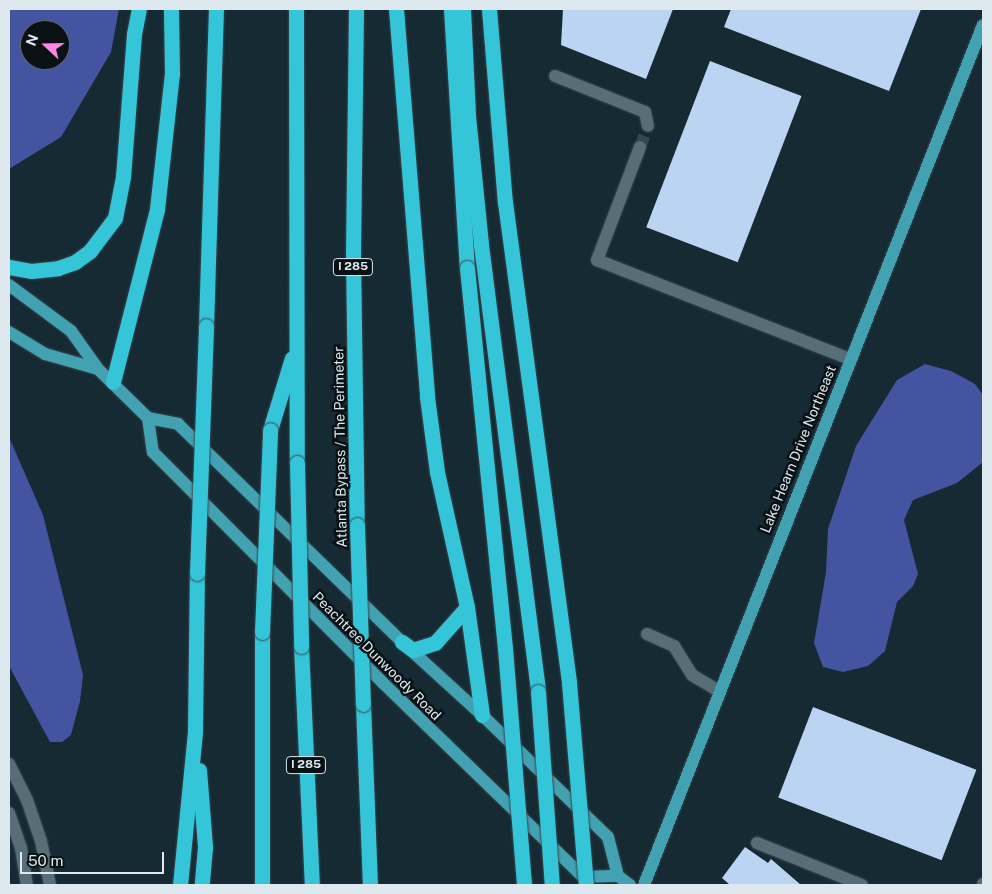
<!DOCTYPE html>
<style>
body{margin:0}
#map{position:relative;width:992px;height:894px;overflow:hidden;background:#162a33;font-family:"Public Sans",sans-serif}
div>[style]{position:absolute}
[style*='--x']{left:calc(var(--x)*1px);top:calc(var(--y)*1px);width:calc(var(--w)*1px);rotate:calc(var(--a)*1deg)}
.water>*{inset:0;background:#4454a1}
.building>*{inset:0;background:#bad4f2;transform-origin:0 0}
.minor-tunnel>*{height:12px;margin-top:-6px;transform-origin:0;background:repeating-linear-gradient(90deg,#34474f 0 12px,transparent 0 18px)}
.roads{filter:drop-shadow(0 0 1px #37464e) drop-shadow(0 0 1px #37464e)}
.minor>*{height:12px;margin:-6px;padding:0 6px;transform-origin:6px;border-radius:6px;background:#576d77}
.major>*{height:12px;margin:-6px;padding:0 6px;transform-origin:6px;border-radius:6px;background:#43a2b1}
.highway>*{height:15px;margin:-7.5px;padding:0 7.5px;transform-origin:7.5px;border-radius:7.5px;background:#35c5d8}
.bridges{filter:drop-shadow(0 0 1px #37464e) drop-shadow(0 0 1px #37464e)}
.highway-bridge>*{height:15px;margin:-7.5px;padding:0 7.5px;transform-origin:7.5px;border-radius:7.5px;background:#35c5d8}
span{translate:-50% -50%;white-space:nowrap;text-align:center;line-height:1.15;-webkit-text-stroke:5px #091115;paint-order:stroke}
.shield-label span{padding:1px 4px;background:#091115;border:1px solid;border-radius:4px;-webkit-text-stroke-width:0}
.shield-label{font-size:12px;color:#dde9ef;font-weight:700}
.street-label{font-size:14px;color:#dde9ef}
.frame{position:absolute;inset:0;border:10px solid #dde9ef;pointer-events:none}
.north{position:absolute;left:20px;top:20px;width:50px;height:50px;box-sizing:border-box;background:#091115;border:1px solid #5e676c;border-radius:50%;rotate:291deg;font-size:14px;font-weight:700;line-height:20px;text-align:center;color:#dde9ef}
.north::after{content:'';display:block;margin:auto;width:18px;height:22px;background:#fc86e3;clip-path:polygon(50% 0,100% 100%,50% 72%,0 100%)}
.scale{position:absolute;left:20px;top:852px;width:144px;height:22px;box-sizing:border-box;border:2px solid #dde9ef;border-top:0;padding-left:6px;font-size:15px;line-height:18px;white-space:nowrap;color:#dde9ef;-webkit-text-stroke:4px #091115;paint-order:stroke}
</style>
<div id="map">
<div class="water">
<i style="clip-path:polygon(evenodd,9px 9px,119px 9px,111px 52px,61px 137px,9px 169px,9px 9px,30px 30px,60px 30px,60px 60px,30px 60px,30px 30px)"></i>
<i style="clip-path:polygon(925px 364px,951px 371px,975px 384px,983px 395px,983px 462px,957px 483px,913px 500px,904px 520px,918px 574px,913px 586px,897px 602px,885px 651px,868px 666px,843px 672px,823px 667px,814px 643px,826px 572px,828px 529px,856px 446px,897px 380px)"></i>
<i style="clip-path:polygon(9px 437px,43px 515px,83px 675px,80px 701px,71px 735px,62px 742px,50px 742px,9px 666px)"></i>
</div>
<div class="building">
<i style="clip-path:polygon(563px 9px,673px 9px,646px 79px,561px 45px)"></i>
<i style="clip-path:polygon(731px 9px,921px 9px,889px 91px,724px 27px)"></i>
<i style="left:710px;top:61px;width:98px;height:178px;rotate:21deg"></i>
<i style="left:813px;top:707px;width:175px;height:97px;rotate:21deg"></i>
<i style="clip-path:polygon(745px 847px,768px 863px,771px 859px,801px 885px,730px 885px,722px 878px)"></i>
</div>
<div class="minor-tunnel">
<i style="--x:640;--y:147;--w:22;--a:-69"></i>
</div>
<div class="roads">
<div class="minor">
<i style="--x:555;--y:76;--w:97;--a:21.8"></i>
<i style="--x:645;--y:112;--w:14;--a:78"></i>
<i style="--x:640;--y:147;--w:121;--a:110.8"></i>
<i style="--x:597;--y:260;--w:272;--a:21.4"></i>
<i style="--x:647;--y:634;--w:30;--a:24"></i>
<i style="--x:674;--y:646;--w:34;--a:58"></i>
<i style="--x:692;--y:675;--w:31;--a:31"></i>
<i style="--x:9;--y:764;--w:40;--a:63.4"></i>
<i style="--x:27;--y:800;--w:43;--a:71.1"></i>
<i style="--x:41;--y:841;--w:45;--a:78.4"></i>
<i style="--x:9;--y:813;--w:37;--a:71"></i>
<i style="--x:21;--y:848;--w:37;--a:81"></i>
<i style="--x:757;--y:843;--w:113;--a:21.8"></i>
<i style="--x:983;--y:885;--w:1;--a:-90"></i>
</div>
<div class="major">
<i style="--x:9;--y:285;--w:77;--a:36.6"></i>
<i style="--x:71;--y:331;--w:47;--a:54.6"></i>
<i style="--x:98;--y:369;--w:70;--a:44.4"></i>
<i style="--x:148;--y:418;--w:31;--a:11"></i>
<i style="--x:178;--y:424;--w:313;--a:44.2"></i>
<i style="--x:402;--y:642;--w:108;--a:42.4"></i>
<i style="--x:482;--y:715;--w:175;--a:44.1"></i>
<i style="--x:608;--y:837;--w:40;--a:75.6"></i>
<i style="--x:618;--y:876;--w:15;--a:37"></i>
<i style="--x:9;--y:332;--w:42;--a:31.4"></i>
<i style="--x:45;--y:354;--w:55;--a:15.8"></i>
<i style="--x:148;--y:418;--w:34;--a:82"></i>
<i style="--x:153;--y:452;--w:325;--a:45.1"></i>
<i style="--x:382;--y:682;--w:280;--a:44.1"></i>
<i style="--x:583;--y:877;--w:35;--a:-2"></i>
<i style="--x:644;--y:885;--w:924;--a:-68.49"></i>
</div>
<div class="highway">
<i style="--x:296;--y:9;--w:454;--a:89.9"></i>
<i style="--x:356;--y:9;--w:246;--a:90.7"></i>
<i style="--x:353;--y:255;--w:270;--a:89.2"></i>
<i style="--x:396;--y:9;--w:389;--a:85.4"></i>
<i style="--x:427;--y:397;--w:76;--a:82.4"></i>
<i style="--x:437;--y:472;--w:138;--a:77.5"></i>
<i style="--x:467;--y:607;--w:109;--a:82.1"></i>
<i style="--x:451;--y:9;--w:259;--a:86.5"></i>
<i style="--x:463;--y:9;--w:107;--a:87.3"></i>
<i style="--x:468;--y:116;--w:130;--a:84.2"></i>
<i style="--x:481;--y:245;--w:451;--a:82.7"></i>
<i style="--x:9;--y:267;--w:22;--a:10"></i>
<i style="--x:31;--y:271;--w:27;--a:-6"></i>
<i style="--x:58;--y:268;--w:18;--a:-19"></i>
<i style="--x:75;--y:262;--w:19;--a:-36"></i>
<i style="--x:90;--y:251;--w:41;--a:-52.9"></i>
<i style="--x:115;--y:218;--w:42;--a:-79"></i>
<i style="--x:123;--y:177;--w:143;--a:-85.6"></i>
<i style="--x:134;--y:34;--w:25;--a:-79"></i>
<i style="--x:206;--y:326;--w:317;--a:-88.2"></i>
<i style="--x:113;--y:382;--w:179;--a:-75.7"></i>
<i style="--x:157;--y:209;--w:136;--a:-83.7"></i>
<i style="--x:172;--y:74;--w:65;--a:-90.9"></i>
<i style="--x:270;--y:430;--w:75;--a:-73"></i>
<i style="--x:402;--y:642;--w:14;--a:36"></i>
<i style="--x:413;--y:650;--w:23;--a:-18"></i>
<i style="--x:435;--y:643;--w:48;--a:-48.4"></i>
<i style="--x:301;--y:646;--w:239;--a:87.4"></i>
<i style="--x:363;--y:704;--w:181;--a:87.8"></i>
<i style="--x:199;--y:770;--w:77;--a:85.5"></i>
<i style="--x:205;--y:847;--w:38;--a:95"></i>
<i style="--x:180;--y:885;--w:155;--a:-84.4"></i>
<i style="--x:195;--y:731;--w:158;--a:-89.3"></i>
<i style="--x:262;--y:885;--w:253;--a:-90"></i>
</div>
</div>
<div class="bridges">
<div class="highway-bridge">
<i style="--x:489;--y:9;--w:194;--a:85.3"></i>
<i style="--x:505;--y:202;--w:485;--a:82.4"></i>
<i style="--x:569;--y:683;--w:203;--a:85.2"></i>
<i style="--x:467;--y:268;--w:382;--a:84.3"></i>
<i style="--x:505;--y:648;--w:238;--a:85.4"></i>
<i style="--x:297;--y:463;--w:183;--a:88.7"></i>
<i style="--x:357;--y:525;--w:179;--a:88.1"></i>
<i style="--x:197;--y:573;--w:247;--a:-87.9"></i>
<i style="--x:262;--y:632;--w:202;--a:-87.7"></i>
<i style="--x:538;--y:692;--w:194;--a:85.9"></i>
</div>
</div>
<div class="shield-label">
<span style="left:353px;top:267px">I 285</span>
<span style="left:306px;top:765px">I 285</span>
</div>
<div class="street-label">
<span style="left:340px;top:447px;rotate:-91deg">Atlanta Bypass / The Perimeter</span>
<span style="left:798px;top:449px;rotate:-68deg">Lake Hearn Drive Northeast</span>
<span style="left:377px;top:656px;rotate:45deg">Peachtree Dunwoody Road</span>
</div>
<div class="frame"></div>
<div class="north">N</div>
<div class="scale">50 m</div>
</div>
